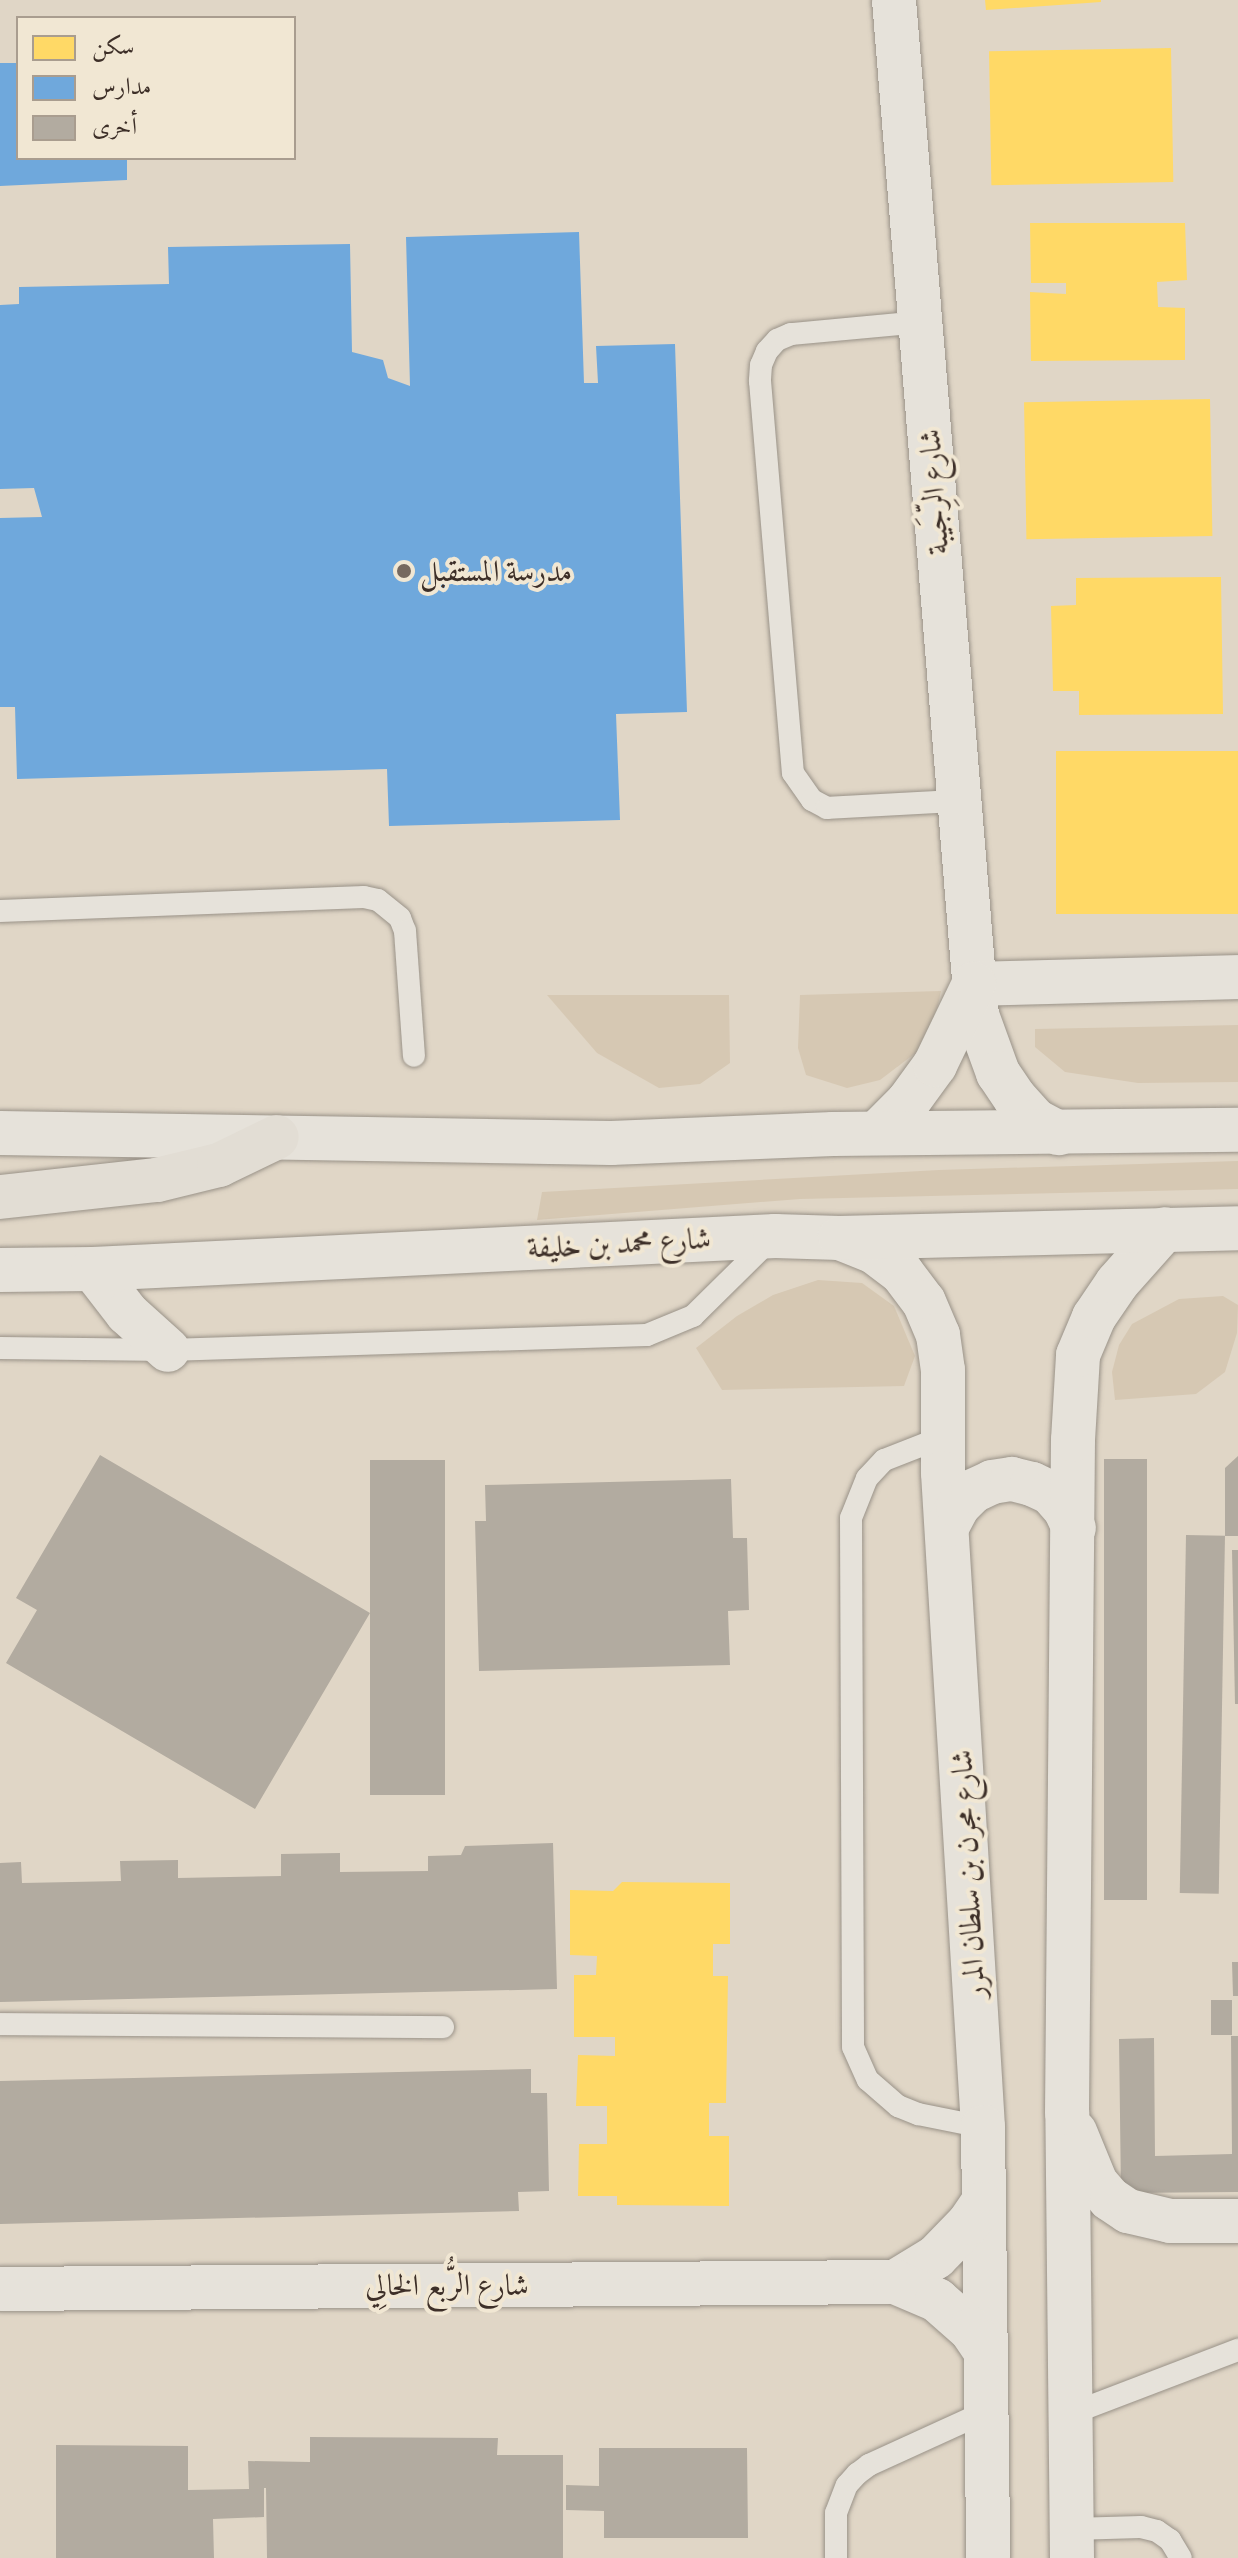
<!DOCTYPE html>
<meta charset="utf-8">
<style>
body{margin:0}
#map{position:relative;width:1238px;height:2558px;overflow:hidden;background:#e0d6c6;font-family:"IM FELL Great Primer",Amiri,serif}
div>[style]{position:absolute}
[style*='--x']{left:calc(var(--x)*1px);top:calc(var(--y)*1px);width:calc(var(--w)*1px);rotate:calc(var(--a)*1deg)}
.green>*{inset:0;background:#d6c8b3}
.homes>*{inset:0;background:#ffd966;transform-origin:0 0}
.schools>*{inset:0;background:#6fa8dc}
.building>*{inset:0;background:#b2aba0;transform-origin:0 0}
.roads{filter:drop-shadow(0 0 2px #999288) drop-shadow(0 0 2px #999288)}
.service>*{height:22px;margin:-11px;padding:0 11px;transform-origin:11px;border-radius:11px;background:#e6e2da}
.minor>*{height:44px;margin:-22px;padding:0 22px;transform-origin:22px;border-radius:22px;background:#e6e2da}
.secondary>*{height:44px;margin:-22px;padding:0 22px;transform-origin:22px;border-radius:22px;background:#e6e2da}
.primary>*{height:44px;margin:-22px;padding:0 22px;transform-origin:22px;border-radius:22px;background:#e2ddd4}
.dots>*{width:22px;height:22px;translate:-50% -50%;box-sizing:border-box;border:4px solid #f1e7d3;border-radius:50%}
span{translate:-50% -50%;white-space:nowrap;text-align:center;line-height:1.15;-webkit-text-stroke:8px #f1e7d3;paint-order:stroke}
.street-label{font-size:30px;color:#3d2f28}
.poi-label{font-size:30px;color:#3d2f28}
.left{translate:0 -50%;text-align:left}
.legend{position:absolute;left:16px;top:16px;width:280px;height:144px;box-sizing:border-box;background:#f1e7d3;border:2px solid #a99d8f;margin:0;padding:10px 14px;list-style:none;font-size:24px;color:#3d2f28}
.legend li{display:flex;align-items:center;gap:16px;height:40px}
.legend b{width:40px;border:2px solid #a99d8f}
</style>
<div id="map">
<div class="green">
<i style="clip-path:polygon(941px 991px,930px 1042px,880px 1080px,847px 1088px,806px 1075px,798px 1048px,800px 995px)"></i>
<i style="clip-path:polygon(547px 995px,729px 995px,730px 1063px,700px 1084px,659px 1088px,597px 1053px)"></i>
<i style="clip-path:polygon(1238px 1025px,1238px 1082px,1138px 1083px,1065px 1072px,1035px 1047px,1035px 1029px)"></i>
<i style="clip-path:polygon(1238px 1161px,1238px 1189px,800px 1199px,537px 1220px,542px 1192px,939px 1170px)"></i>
<i style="clip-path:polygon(818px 1280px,862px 1283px,894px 1306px,915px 1356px,904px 1386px,722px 1390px,696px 1348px,737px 1316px,773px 1295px)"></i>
<i style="clip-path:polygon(1223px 1296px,1238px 1305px,1237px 1333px,1225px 1372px,1196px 1394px,1115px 1400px,1112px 1372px,1119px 1345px,1132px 1324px,1179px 1299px)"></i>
</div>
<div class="homes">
<i style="clip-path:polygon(985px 0,1101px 0,1101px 2px,986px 10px)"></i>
<i style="left:1171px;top:48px;width:134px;height:182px;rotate:89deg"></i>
<i style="clip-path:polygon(1030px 223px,1185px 223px,1187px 280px,1157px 282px,1158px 307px,1185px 308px,1185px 360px,1031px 361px,1030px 292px,1066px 294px,1066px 283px,1031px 283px)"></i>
<i style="left:1210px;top:399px;width:137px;height:186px;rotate:89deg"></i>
<i style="clip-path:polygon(1221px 577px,1223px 714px,1079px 715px,1079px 691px,1053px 691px,1051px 606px,1076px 605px,1076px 578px)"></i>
<i style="left:1238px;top:751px;width:163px;height:182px;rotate:90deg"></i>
<i style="clip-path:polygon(622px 1882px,730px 1883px,730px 1944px,713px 1944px,713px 1976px,728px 1976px,726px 2103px,709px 2103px,709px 2136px,729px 2136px,729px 2206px,617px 2205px,617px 2196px,578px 2196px,579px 2144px,607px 2144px,607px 2106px,576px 2106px,578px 2055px,615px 2056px,615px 2037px,574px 2037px,574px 1975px,596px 1975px,597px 1956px,570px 1955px,570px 1890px,613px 1891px)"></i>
</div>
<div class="schools">
<i style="clip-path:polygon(0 63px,18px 63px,18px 158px,127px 158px,127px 180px,0 186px)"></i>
<i style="clip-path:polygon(579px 232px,584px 383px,598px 383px,596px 346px,675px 344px,687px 712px,616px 714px,620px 820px,389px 826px,387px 769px,17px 779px,15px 707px,0 707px,0 518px,42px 517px,34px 488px,0 489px,0 305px,19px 304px,19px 287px,169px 284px,168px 247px,350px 244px,352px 352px,383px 360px,388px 378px,410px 386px,406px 237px)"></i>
</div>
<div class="building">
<i style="clip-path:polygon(100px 1455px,370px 1613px,255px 1809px,6px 1663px,37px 1610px,16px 1598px)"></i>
<i style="clip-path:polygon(1238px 1456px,1238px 1536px,1225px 1536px,1225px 1468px)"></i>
<i style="left:1104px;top:1459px;width:43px;height:441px"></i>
<i style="left:370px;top:1460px;width:75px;height:335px"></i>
<i style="clip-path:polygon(731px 1479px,733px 1538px,747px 1538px,749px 1610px,728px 1611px,730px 1665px,479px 1671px,475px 1521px,486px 1521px,485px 1485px)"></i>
<i style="left:1186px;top:1535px;width:39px;height:358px;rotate:1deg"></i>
<i style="clip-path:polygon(1232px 1550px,1238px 1550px,1238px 1704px,1235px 1704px)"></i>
<i style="clip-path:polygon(553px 1843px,557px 1989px,0 2002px,0 1863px,21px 1862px,22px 1883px,121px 1881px,120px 1861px,178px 1860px,178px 1878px,281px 1876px,281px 1854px,340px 1853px,340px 1872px,428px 1871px,428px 1856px,461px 1855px,465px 1846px)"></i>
<i style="clip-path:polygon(1232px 1962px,1238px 1962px,1238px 1996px,1233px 1996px)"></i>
<i style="left:1211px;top:2000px;width:21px;height:35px"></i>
<i style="clip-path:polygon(1231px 2036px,1238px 2036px,1238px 2192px,1121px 2193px,1119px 2039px,1154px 2038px,1155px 2156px,1232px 2154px)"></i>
<i style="clip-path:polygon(531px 2069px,531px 2093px,547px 2093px,549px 2191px,518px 2192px,519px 2211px,0 2224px,0 2081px)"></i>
<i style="clip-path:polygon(310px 2437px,498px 2438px,497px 2455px,563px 2455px,563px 2558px,267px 2558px,266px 2488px,264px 2488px,264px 2517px,213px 2519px,214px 2558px,56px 2558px,56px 2445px,188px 2446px,188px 2490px,249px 2489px,248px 2461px,310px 2462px)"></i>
<i style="clip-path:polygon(599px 2448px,747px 2448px,748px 2538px,604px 2538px,604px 2511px,566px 2510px,566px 2485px,599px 2486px)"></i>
</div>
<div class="roads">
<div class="service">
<i style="--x:921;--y:322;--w:131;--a:174.7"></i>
<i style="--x:791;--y:334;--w:15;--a:157"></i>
<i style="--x:777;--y:340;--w:15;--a:132"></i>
<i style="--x:767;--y:351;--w:15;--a:113"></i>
<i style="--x:761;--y:365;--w:16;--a:94"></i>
<i style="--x:760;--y:381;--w:393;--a:85.2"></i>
<i style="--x:793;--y:773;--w:33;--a:55"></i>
<i style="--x:812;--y:800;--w:17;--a:28"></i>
<i style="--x:827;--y:808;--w:131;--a:-3.1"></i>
<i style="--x:0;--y:911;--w:364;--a:-2.2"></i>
<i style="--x:364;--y:897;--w:14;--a:12"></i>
<i style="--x:378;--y:900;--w:28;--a:39"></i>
<i style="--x:400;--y:918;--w:14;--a:69"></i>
<i style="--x:405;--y:931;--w:125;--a:85.9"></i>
<i style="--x:0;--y:1348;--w:168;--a:0.7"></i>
<i style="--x:168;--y:1350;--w:479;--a:-1.8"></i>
<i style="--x:647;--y:1335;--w:50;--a:-22.4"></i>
<i style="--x:693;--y:1316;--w:110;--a:-44.6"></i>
<i style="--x:943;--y:1437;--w:63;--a:158.7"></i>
<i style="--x:884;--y:1460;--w:25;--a:133"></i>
<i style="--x:867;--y:1478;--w:43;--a:111.8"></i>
<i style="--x:851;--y:1518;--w:529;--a:89.78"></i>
<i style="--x:853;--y:2047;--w:36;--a:66"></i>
<i style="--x:868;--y:2080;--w:40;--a:41"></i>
<i style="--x:898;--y:2106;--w:22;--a:22"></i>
<i style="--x:918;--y:2114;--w:66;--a:11.3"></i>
<i style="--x:0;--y:2024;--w:443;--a:0.4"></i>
<i style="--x:1070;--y:2414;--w:180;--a:-20.9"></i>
<i style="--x:1072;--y:2529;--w:69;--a:-1.7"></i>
<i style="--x:1141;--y:2527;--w:16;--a:14"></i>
<i style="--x:1157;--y:2531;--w:16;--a:35"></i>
<i style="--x:1170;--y:2540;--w:21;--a:59"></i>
<i style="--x:836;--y:2558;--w:45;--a:-90"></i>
<i style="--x:836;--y:2513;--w:30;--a:-69"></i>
<i style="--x:847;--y:2485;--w:15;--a:-48"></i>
<i style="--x:857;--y:2474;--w:15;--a:-37"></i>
<i style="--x:869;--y:2465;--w:128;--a:-24.6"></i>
</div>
<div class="minor">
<i style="--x:894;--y:0;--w:1018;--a:85.33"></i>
<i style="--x:977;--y:1015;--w:62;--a:70.1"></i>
<i style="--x:998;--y:1073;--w:30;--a:56"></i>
<i style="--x:1015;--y:1098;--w:31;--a:48"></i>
<i style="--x:1036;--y:1121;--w:26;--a:28"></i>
<i style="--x:974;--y:984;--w:264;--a:-1.5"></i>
<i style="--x:877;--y:1133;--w:44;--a:-45"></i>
<i style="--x:908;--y:1102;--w:46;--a:-53.9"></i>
<i style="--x:935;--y:1065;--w:90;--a:-64.3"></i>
<i style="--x:840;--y:1238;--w:35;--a:22"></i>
<i style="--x:873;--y:1251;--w:36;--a:37"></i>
<i style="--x:902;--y:1273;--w:36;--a:53"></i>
<i style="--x:924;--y:1302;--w:36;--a:67"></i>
<i style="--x:938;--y:1335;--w:35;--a:82"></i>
<i style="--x:943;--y:1370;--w:103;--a:90"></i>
<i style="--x:943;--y:1473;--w:655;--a:86.5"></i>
<i style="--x:983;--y:2127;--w:431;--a:89.3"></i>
<i style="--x:948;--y:1525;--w:21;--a:-62"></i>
<i style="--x:958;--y:1506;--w:21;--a:-45"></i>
<i style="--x:973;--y:1491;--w:21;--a:-25"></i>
<i style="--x:992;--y:1482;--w:20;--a:-9"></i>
<i style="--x:1012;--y:1479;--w:21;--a:14"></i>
<i style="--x:1032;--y:1484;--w:21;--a:25"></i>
<i style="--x:1051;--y:1493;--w:21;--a:49"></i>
<i style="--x:1065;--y:1509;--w:21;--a:65"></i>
<i style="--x:1075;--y:2132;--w:55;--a:67.6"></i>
<i style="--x:1096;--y:2183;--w:21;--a:49"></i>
<i style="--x:1110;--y:2199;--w:22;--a:34"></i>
<i style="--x:1128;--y:2211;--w:43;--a:13.4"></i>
<i style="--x:1170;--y:2221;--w:68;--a:0"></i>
<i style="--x:895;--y:2282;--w:48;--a:-31.4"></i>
<i style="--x:936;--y:2257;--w:47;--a:-45.9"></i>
<i style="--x:969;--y:2223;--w:23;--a:-56"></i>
<i style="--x:0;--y:2289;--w:895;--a:-0.45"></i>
<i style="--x:895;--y:2282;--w:46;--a:23.2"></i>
<i style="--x:937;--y:2300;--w:45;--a:41.4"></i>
<i style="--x:971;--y:2330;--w:23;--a:56"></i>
<i style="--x:1072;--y:2558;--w:445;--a:-90.6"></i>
<i style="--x:1067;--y:2113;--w:673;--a:-89.49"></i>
<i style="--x:1073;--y:1440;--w:85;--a:-86.6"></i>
<i style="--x:1078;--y:1355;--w:41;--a:-67.2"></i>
<i style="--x:1094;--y:1317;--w:41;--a:-55.9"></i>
<i style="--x:1117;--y:1283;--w:72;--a:-48.4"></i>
</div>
<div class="secondary">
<i style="--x:0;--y:1133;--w:611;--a:0.94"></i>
<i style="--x:611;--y:1143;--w:222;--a:-2.3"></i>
<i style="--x:833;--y:1134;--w:405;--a:-0.6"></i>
<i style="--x:93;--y:1269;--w:56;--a:52.3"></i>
<i style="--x:127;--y:1313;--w:55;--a:42.1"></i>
<i style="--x:0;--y:1270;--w:93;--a:-0.6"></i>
<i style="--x:93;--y:1269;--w:683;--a:-2.77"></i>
<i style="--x:775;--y:1236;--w:65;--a:1.8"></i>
<i style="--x:840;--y:1238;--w:398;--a:-1.4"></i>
</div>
<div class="primary">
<i style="--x:0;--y:1197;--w:158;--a:-6.2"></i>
<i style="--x:157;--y:1180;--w:64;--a:-13.6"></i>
<i style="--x:219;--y:1165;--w:64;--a:-25.8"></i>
</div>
</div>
<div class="dots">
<i style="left:404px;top:571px;background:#76695f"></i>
</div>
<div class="street-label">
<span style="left:934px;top:492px;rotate:-94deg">شارع الرِّجَيبة</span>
<span style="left:619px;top:1243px;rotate:-3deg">شارع محمد بن خليفة</span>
<span style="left:968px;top:1874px;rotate:-93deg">شارع مجرن بن سلطان المرر</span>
<span style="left:447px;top:2285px">شارع الرُّبع الخالِي</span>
</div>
<div class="poi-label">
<span class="left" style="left:420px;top:571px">مدرسة المستقبل</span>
</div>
<ul class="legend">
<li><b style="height:22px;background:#ffd966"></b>سكن</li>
<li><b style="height:22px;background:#6fa8dc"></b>مدارس</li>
<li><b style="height:22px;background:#b2aba0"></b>أخرى</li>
</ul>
</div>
